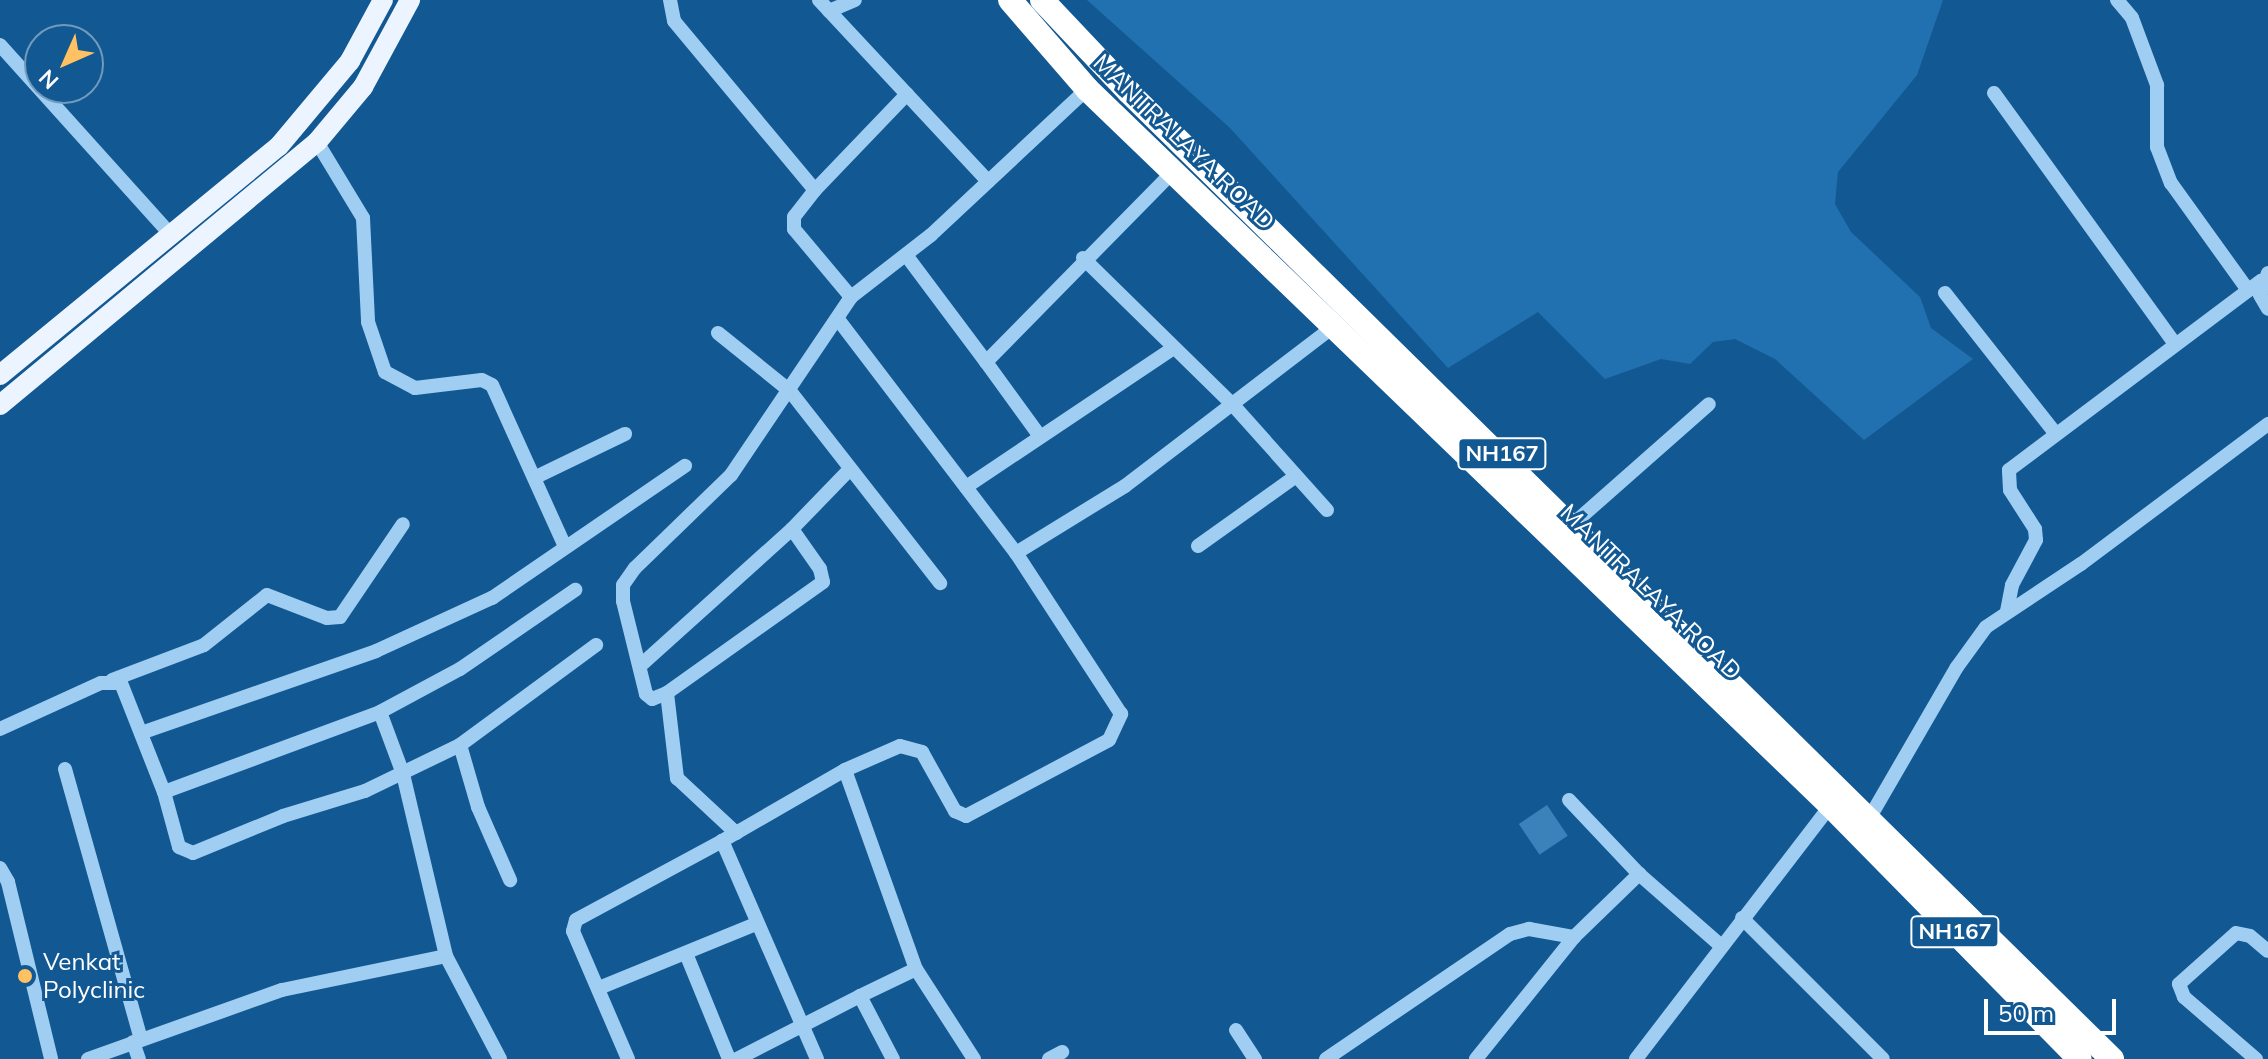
<!DOCTYPE html>
<style>
body{margin:0}
#map{position:relative;width:2268px;height:1059px;overflow:hidden;background:#125893;font-family:Mulish,sans-serif}
div>[style]{position:absolute}
[style*='--x']{left:calc(var(--x)*1px);top:calc(var(--y)*1px);width:calc(var(--w)*1px);rotate:calc(var(--a)*1deg)}
.green>*{inset:0;background:#2171b0}
.building>*{inset:0;background:#3b82bb;transform-origin:0 0}
.minor>*{height:14px;margin:-7px;padding:0 7px;transform-origin:7px;border-radius:7px;background:#a0cef2}
.major>*{height:20px;margin:-10px;padding:0 10px;transform-origin:10px;border-radius:10px;background:#ecf5ff}
.highway>*{height:24px;margin:-12px;padding:0 12px;transform-origin:12px;border-radius:12px;background:#fff}
.dots>*{width:22px;height:22px;translate:-50% -50%;box-sizing:border-box;border:4px solid #125893;border-radius:50%}
span{translate:-50% -50%;white-space:nowrap;text-align:center;line-height:1.15;-webkit-text-stroke:6px #125893;paint-order:stroke}
.shield-label span{padding:2px 6px;background:#125893;border:2px solid;border-radius:6px;-webkit-text-stroke-width:0}
.shield-label{font-size:22px;color:#fff;font-weight:700}
.street-label{font-size:24px;color:#fff}
.poi-label{font-size:24px;color:#fff}
.left{translate:0 -50%;text-align:left}
.north{position:absolute;left:24px;top:24px;width:80px;height:80px;box-sizing:border-box;background:#125893;border:2px solid #719bbe;border-radius:50%;rotate:225deg;font-size:22px;font-weight:700;line-height:32px;text-align:center;color:#fff}
.north::after{content:'';display:block;margin:auto;width:28px;height:36px;background:#ffc162;clip-path:polygon(50% 0,100% 100%,50% 72%,0 100%)}
.scale{position:absolute;left:1984px;top:999px;width:132px;height:36px;box-sizing:border-box;border:4px solid #fff;border-top:0;padding-left:10px;font-size:24px;line-height:28px;white-space:nowrap;color:#fff;-webkit-text-stroke:6px #125893;paint-order:stroke}
</style>
<div id="map">
<div class="green">
<i style="clip-path:polygon(1087px 0,1943px 0,1917px 75px,1838px 172px,1835px 204px,1851px 232px,1920px 297px,1931px 328px,1973px 359px,1864px 440px,1775px 359px,1735px 339px,1713px 342px,1690px 364px,1661px 359px,1605px 379px,1538px 312px,1448px 368px,1230px 128px)"></i>
</div>
<div class="building">
<i style="left:1547px;top:805px;width:37px;height:34px;rotate:56deg"></i>
</div>
<div class="minor">
<i style="--x:670;--y:0;--w:21;--a:79"></i>
<i style="--x:674;--y:21;--w:220;--a:50.2"></i>
<i style="--x:815;--y:190;--w:133;--a:-46.2"></i>
<i style="--x:819;--y:0;--w:248;--a:47"></i>
<i style="--x:2117;--y:0;--w:23;--a:50"></i>
<i style="--x:2132;--y:18;--w:72;--a:69.5"></i>
<i style="--x:2157;--y:85;--w:62;--a:90"></i>
<i style="--x:2157;--y:147;--w:39;--a:69"></i>
<i style="--x:2171;--y:183;--w:132;--a:54.3"></i>
<i style="--x:829;--y:11;--w:28;--a:-23"></i>
<i style="--x:0;--y:45;--w:256;--a:48"></i>
<i style="--x:1994;--y:93;--w:309;--a:54.2"></i>
<i style="--x:317;--y:142;--w:89;--a:58.8"></i>
<i style="--x:363;--y:218;--w:104;--a:87.2"></i>
<i style="--x:368;--y:322;--w:53;--a:71.2"></i>
<i style="--x:385;--y:372;--w:34;--a:28"></i>
<i style="--x:415;--y:388;--w:67;--a:-6.8"></i>
<i style="--x:482;--y:380;--w:11;--a:27"></i>
<i style="--x:492;--y:385;--w:178;--a:65.7"></i>
<i style="--x:815;--y:190;--w:34;--a:128"></i>
<i style="--x:794;--y:217;--w:12;--a:90"></i>
<i style="--x:794;--y:229;--w:89;--a:50"></i>
<i style="--x:906;--y:255;--w:134;--a:53.2"></i>
<i style="--x:986;--y:362;--w:268;--a:-45.5"></i>
<i style="--x:1083;--y:258;--w:210;--a:44.4"></i>
<i style="--x:1233;--y:405;--w:141;--a:48.2"></i>
<i style="--x:2268;--y:273;--w:23;--a:110"></i>
<i style="--x:2260;--y:295;--w:16;--a:60"></i>
<i style="--x:1945;--y:293;--w:178;--a:51.8"></i>
<i style="--x:718;--y:333;--w:92;--a:38.9"></i>
<i style="--x:790;--y:391;--w:244;--a:52"></i>
<i style="--x:986;--y:362;--w:90;--a:54"></i>
<i style="--x:536;--y:477;--w:99;--a:-25.8"></i>
<i style="--x:966;--y:487;--w:250;--a:-33.8"></i>
<i style="--x:1573;--y:524;--w:181;--a:-41.4"></i>
<i style="--x:792;--y:529;--w:83;--a:-46"></i>
<i style="--x:1198;--y:546;--w:120;--a:-35.5"></i>
<i style="--x:1016;--y:553;--w:128;--a:-31.6"></i>
<i style="--x:1125;--y:486;--w:263;--a:-37.4"></i>
<i style="--x:2007;--y:611;--w:26;--a:-79"></i>
<i style="--x:2012;--y:585;--w:51;--a:-61.9"></i>
<i style="--x:2036;--y:540;--w:11;--a:-95"></i>
<i style="--x:2035;--y:529;--w:46;--a:-122.7"></i>
<i style="--x:2010;--y:490;--w:20;--a:-93"></i>
<i style="--x:2009;--y:470;--w:315;--a:-36.9"></i>
<i style="--x:641;--y:665;--w:203;--a:-42"></i>
<i style="--x:792;--y:529;--w:49;--a:55"></i>
<i style="--x:820;--y:569;--w:13;--a:77"></i>
<i style="--x:823;--y:582;--w:191;--a:144.6"></i>
<i style="--x:667;--y:693;--w:16;--a:158"></i>
<i style="--x:652;--y:699;--w:8;--a:-140"></i>
<i style="--x:646;--y:694;--w:96;--a:-103.9"></i>
<i style="--x:623;--y:601;--w:16;--a:-90"></i>
<i style="--x:623;--y:585;--w:21;--a:-55"></i>
<i style="--x:635;--y:568;--w:134;--a:-44.1"></i>
<i style="--x:731;--y:475;--w:215;--a:-56"></i>
<i style="--x:851;--y:297;--w:101;--a:-37.8"></i>
<i style="--x:931;--y:235;--w:214;--a:-43.1"></i>
<i style="--x:112;--y:680;--w:98;--a:-20.8"></i>
<i style="--x:204;--y:645;--w:80;--a:-38.4"></i>
<i style="--x:267;--y:595;--w:64;--a:21"></i>
<i style="--x:327;--y:618;--w:13;--a:-4"></i>
<i style="--x:340;--y:617;--w:112;--a:-55.9"></i>
<i style="--x:667;--y:693;--w:86;--a:83.3"></i>
<i style="--x:677;--y:778;--w:81;--a:43"></i>
<i style="--x:380;--y:712;--w:66;--a:69.6"></i>
<i style="--x:403;--y:774;--w:187;--a:76.7"></i>
<i style="--x:0;--y:729;--w:111;--a:-24.5"></i>
<i style="--x:101;--y:683;--w:20;--a:0"></i>
<i style="--x:121;--y:683;--w:117;--a:68.5"></i>
<i style="--x:164;--y:792;--w:230;--a:-20.3"></i>
<i style="--x:380;--y:712;--w:91;--a:-28.3"></i>
<i style="--x:460;--y:669;--w:140;--a:-34.5"></i>
<i style="--x:141;--y:733;--w:249;--a:-19.2"></i>
<i style="--x:376;--y:651;--w:128;--a:-24.6"></i>
<i style="--x:492;--y:598;--w:234;--a:-34.4"></i>
<i style="--x:460;--y:745;--w:65;--a:73.8"></i>
<i style="--x:478;--y:807;--w:80;--a:66.3"></i>
<i style="--x:65;--y:769;--w:280;--a:74.3"></i>
<i style="--x:845;--y:770;--w:211;--a:70.4"></i>
<i style="--x:916;--y:969;--w:107;--a:57.2"></i>
<i style="--x:164;--y:792;--w:57;--a:74.7"></i>
<i style="--x:179;--y:847;--w:15;--a:23"></i>
<i style="--x:193;--y:853;--w:97;--a:-22.3"></i>
<i style="--x:283;--y:816;--w:86;--a:-17"></i>
<i style="--x:365;--y:791;--w:106;--a:-25.8"></i>
<i style="--x:460;--y:745;--w:169;--a:-36.3"></i>
<i style="--x:1569;--y:800;--w:102;--a:46.6"></i>
<i style="--x:1639;--y:874;--w:108;--a:41.2"></i>
<i style="--x:1870;--y:817;--w:173;--a:-59.9"></i>
<i style="--x:1957;--y:667;--w:49;--a:-54.1"></i>
<i style="--x:1986;--y:627;--w:114;--a:-33.6"></i>
<i style="--x:2081;--y:564;--w:234;--a:-36.8"></i>
<i style="--x:0;--y:868;--w:16;--a:60"></i>
<i style="--x:8;--y:882;--w:182;--a:76.3"></i>
<i style="--x:1742;--y:918;--w:199;--a:45"></i>
<i style="--x:687;--y:956;--w:111;--a:67.8"></i>
<i style="--x:599;--y:988;--w:170;--a:-22.2"></i>
<i style="--x:860;--y:996;--w:62;--a:-25.7"></i>
<i style="--x:1236;--y:1030;--w:35;--a:57"></i>
<i style="--x:133;--y:1042;--w:18;--a:71"></i>
<i style="--x:88;--y:1059;--w:206;--a:-19.6"></i>
<i style="--x:282;--y:990;--w:167;--a:-11.7"></i>
<i style="--x:446;--y:956;--w:116;--a:62.3"></i>
<i style="--x:628;--y:1059;--w:139;--a:-113.3"></i>
<i style="--x:573;--y:931;--w:11;--a:-75"></i>
<i style="--x:576;--y:920;--w:166;--a:-28.4"></i>
<i style="--x:737;--y:1059;--w:138;--a:-27.1"></i>
<i style="--x:860;--y:996;--w:71;--a:62.4"></i>
<i style="--x:817;--y:1059;--w:238;--a:-113.5"></i>
<i style="--x:722;--y:841;--w:142;--a:-30"></i>
<i style="--x:845;--y:770;--w:60;--a:-23.6"></i>
<i style="--x:900;--y:746;--w:23;--a:15"></i>
<i style="--x:922;--y:752;--w:68;--a:60.8"></i>
<i style="--x:955;--y:811;--w:12;--a:24"></i>
<i style="--x:966;--y:816;--w:162;--a:-28"></i>
<i style="--x:1109;--y:740;--w:29;--a:-65"></i>
<i style="--x:1121;--y:714;--w:192;--a:-123.1"></i>
<i style="--x:1016;--y:553;--w:295;--a:-127.3"></i>
<i style="--x:1049;--y:1059;--w:15;--a:-28"></i>
<i style="--x:1326;--y:1059;--w:222;--a:-34.2"></i>
<i style="--x:1510;--y:934;--w:20;--a:-15"></i>
<i style="--x:1529;--y:929;--w:46;--a:10.1"></i>
<i style="--x:1476;--y:1059;--w:156;--a:-51.2"></i>
<i style="--x:1574;--y:937;--w:91;--a:-44.1"></i>
<i style="--x:1636;--y:1059;--w:324;--a:-52.5"></i>
<i style="--x:2256;--y:1059;--w:95;--a:-139.3"></i>
<i style="--x:2184;--y:997;--w:14;--a:-111"></i>
<i style="--x:2179;--y:984;--w:76;--a:-41.8"></i>
<i style="--x:2236;--y:933;--w:14;--a:12"></i>
<i style="--x:2250;--y:936;--w:23;--a:40"></i>
</div>
<div class="major">
<i style="--x:0;--y:375;--w:361;--a:-39.4"></i>
<i style="--x:279;--y:146;--w:111;--a:-50.1"></i>
<i style="--x:350;--y:61;--w:69;--a:-61.6"></i>
<i style="--x:0;--y:405;--w:412;--a:-39.7"></i>
<i style="--x:317;--y:142;--w:72;--a:-50.1"></i>
<i style="--x:363;--y:87;--w:99;--a:-61.6"></i>
</div>
<div class="highway">
<i style="--x:1010;--y:0;--w:118;--a:49.1"></i>
<i style="--x:1087;--y:89;--w:1032;--a:43.94"></i>
<i style="--x:1830;--y:805;--w:356;--a:45.5"></i>
<i style="--x:1042;--y:0;--w:127;--a:46.6"></i>
<i style="--x:1129;--y:92;--w:1379;--a:44.53"></i>
</div>
<div class="dots">
<i style="left:25px;top:976px;background:#ffc162"></i>
</div>
<div class="shield-label">
<span style="left:1502px;top:454px">NH167</span>
<span style="left:1955px;top:932px">NH167</span>
</div>
<div class="street-label">
<span style="left:1184px;top:142px;rotate:44deg">MANTRALAYA ROAD</span>
<span style="left:1651px;top:592px;rotate:44deg">MANTRALAYA ROAD</span>
</div>
<div class="poi-label">
<span class="left" style="left:43px;top:976px">Venkat<br>Polyclinic</span>
</div>
<div class="north">N</div>
<div class="scale">50 m</div>
</div>
